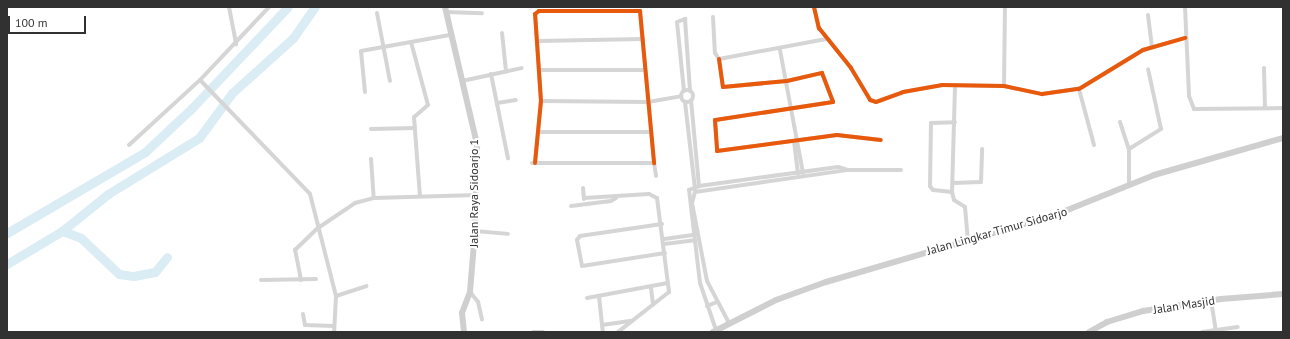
<!DOCTYPE html>
<style>
body{margin:0}
#map{position:relative;width:1290px;height:339px;overflow:hidden;background:#fff;font-family:"PT Sans",sans-serif}
div>[style]{position:absolute}
[style*='--x']{left:calc(var(--x)*1px);top:calc(var(--y)*1px);width:calc(var(--w)*1px);rotate:calc(var(--a)*1deg)}
.river>*{height:9px;margin:-4.5px;padding:0 4.5px;transform-origin:4.5px;border-radius:4.5px;background:#daecf4}
.street>*{height:4px;margin:-2px;padding:0 2px;transform-origin:2px;border-radius:2px;background:#d5d5d5}
.street>.ring{margin:-2px;padding:0;box-sizing:content-box;background:none;border:4px solid #d5d5d5;border-radius:50%}
.secondary>*{height:6px;margin:-3px;padding:0 3px;transform-origin:3px;border-radius:3px;background:#cfcfcf}
.cycleway>*{height:4px;margin:-2px;padding:0 2px;transform-origin:2px;border-radius:2px;background:#e8590c}
span{translate:-50% -50%;white-space:nowrap;text-align:center;line-height:1.15;-webkit-text-stroke:4px #fff;paint-order:stroke}
.street-label{font-size:12px;color:#313131}
.frame{position:absolute;inset:0;border:8px solid #313131;pointer-events:none}
.scale{position:absolute;left:8px;top:16px;width:78px;height:18px;box-sizing:border-box;border:2px solid #313131;border-top:0;padding-left:5px;font-size:12px;line-height:14px;white-space:nowrap;color:#313131;-webkit-text-stroke:3px #fff;paint-order:stroke}
</style>
<div id="map">
<div class="river">
<i style="--x:62;--y:231;--w:20;--a:20"></i>
<i style="--x:81;--y:238;--w:52;--a:43.5"></i>
<i style="--x:119;--y:274;--w:15;--a:8"></i>
<i style="--x:134;--y:276;--w:21;--a:-11"></i>
<i style="--x:155;--y:272;--w:19;--a:-51"></i>
<i style="--x:7;--y:233;--w:160;--a:-30.4"></i>
<i style="--x:145;--y:152;--w:64;--a:-43.1"></i>
<i style="--x:192;--y:108;--w:139;--a:-46.5"></i>
<i style="--x:7;--y:264;--w:64;--a:-31"></i>
<i style="--x:62;--y:231;--w:59;--a:-38.8"></i>
<i style="--x:108;--y:194;--w:107;--a:-31.6"></i>
<i style="--x:199;--y:138;--w:56;--a:-53.7"></i>
<i style="--x:232;--y:93;--w:82;--a:-42"></i>
<i style="--x:293;--y:38;--w:38;--a:-55"></i>
</div>
<div class="street">
<i style="--x:229;--y:7;--w:38;--a:79"></i>
<i style="--x:814;--y:7;--w:22;--a:77"></i>
<i style="--x:819;--y:28;--w:51;--a:51.3"></i>
<i style="--x:851;--y:68;--w:37;--a:59"></i>
<i style="--x:870;--y:100;--w:6;--a:18"></i>
<i style="--x:876;--y:102;--w:29;--a:-20"></i>
<i style="--x:903;--y:92;--w:40;--a:-10"></i>
<i style="--x:942;--y:85;--w:62;--a:0.9"></i>
<i style="--x:1004;--y:86;--w:39;--a:12"></i>
<i style="--x:1042;--y:94;--w:37;--a:-8"></i>
<i style="--x:1079;--y:89;--w:75;--a:-31.4"></i>
<i style="--x:1143;--y:50;--w:44;--a:-15.9"></i>
<i style="--x:1185;--y:7;--w:89;--a:87.4"></i>
<i style="--x:1189;--y:96;--w:14;--a:69"></i>
<i style="--x:1194;--y:109;--w:89;--a:-0.6"></i>
<i style="--x:446;--y:12;--w:36;--a:2"></i>
<i style="--x:377;--y:13;--w:69;--a:79.2"></i>
<i style="--x:1148;--y:15;--w:32;--a:83"></i>
<i style="--x:713;--y:17;--w:36;--a:87"></i>
<i style="--x:715;--y:53;--w:7;--a:56"></i>
<i style="--x:719;--y:59;--w:109;--a:-10.6"></i>
<i style="--x:502;--y:33;--w:38;--a:84"></i>
<i style="--x:538;--y:41;--w:105;--a:-1.1"></i>
<i style="--x:411;--y:42;--w:65;--a:74.9"></i>
<i style="--x:428;--y:105;--w:18;--a:139"></i>
<i style="--x:414;--y:117;--w:79;--a:85.7"></i>
<i style="--x:780;--y:50;--w:125;--a:79.4"></i>
<i style="--x:719;--y:59;--w:28;--a:82"></i>
<i style="--x:723;--y:87;--w:64;--a:-5.4"></i>
<i style="--x:787;--y:81;--w:36;--a:-13"></i>
<i style="--x:822;--y:73;--w:31;--a:69"></i>
<i style="--x:833;--y:102;--w:119;--a:171.3"></i>
<i style="--x:715;--y:120;--w:31;--a:86"></i>
<i style="--x:717;--y:151;--w:121;--a:-7.6"></i>
<i style="--x:837;--y:135;--w:44;--a:6.5"></i>
<i style="--x:1264;--y:68;--w:40;--a:88.6"></i>
<i style="--x:541;--y:70;--w:104;--a:0"></i>
<i style="--x:491;--y:74;--w:86;--a:78.6"></i>
<i style="--x:200;--y:80;--w:158;--a:46"></i>
<i style="--x:310;--y:194;--w:105;--a:75.7"></i>
<i style="--x:336;--y:296;--w:36;--a:93"></i>
<i style="--x:462;--y:81;--w:61;--a:-12.2"></i>
<i style="--x:955;--y:86;--w:106;--a:91.6"></i>
<i style="--x:952;--y:192;--w:8;--a:76"></i>
<i style="--x:954;--y:200;--w:13;--a:32"></i>
<i style="--x:965;--y:207;--w:33;--a:85"></i>
<i style="--x:1004;--y:86;--w:79;--a:-89.3"></i>
<i style="--x:1079;--y:89;--w:58;--a:75"></i>
<i class="ring" style="left:681px;top:90px;width:8px;height:8px"></i>
<i style="--x:684;--y:91;--w:69;--a:-95.8"></i>
<i style="--x:677;--y:22;--w:9;--a:-21"></i>
<i style="--x:685;--y:19;--w:72;--a:86"></i>
<i style="--x:365;--y:92;--w:41;--a:-95.6"></i>
<i style="--x:361;--y:51;--w:90;--a:-10.2"></i>
<i style="--x:691;--y:100;--w:87;--a:84.7"></i>
<i style="--x:541;--y:101;--w:107;--a:0.5"></i>
<i style="--x:648;--y:102;--w:34;--a:-10"></i>
<i style="--x:685;--y:102;--w:88;--a:83.4"></i>
<i style="--x:497;--y:103;--w:19;--a:-9"></i>
<i style="--x:1120;--y:122;--w:28;--a:72"></i>
<i style="--x:1129;--y:149;--w:36;--a:90"></i>
<i style="--x:371;--y:129;--w:44;--a:-1.3"></i>
<i style="--x:538;--y:132;--w:113;--a:0"></i>
<i style="--x:794;--y:141;--w:33;--a:83"></i>
<i style="--x:129;--y:145;--w:96;--a:-42.5"></i>
<i style="--x:200;--y:80;--w:100;--a:-46.6"></i>
<i style="--x:1129;--y:149;--w:38;--a:-32"></i>
<i style="--x:1161;--y:129;--w:61;--a:-102.2"></i>
<i style="--x:371;--y:159;--w:39;--a:86"></i>
<i style="--x:532;--y:163;--w:122;--a:0"></i>
<i style="--x:654;--y:163;--w:13;--a:81"></i>
<i style="--x:535;--y:163;--w:62;--a:-84.5"></i>
<i style="--x:541;--y:101;--w:87;--a:-93.9"></i>
<i style="--x:535;--y:14;--w:5;--a:-37"></i>
<i style="--x:539;--y:11;--w:101;--a:0"></i>
<i style="--x:640;--y:11;--w:153;--a:84.7"></i>
<i style="--x:953;--y:183;--w:28;--a:-2"></i>
<i style="--x:981;--y:182;--w:33;--a:-88"></i>
<i style="--x:583;--y:188;--w:11;--a:85"></i>
<i style="--x:952;--y:192;--w:19;--a:-174"></i>
<i style="--x:933;--y:190;--w:5;--a:-127"></i>
<i style="--x:930;--y:186;--w:63;--a:-89.1"></i>
<i style="--x:931;--y:123;--w:24;--a:-2"></i>
<i style="--x:584;--y:198;--w:65;--a:-3.5"></i>
<i style="--x:649;--y:194;--w:9;--a:27"></i>
<i style="--x:657;--y:198;--w:95;--a:82.7"></i>
<i style="--x:669;--y:292;--w:65;--a:141.9"></i>
<i style="--x:571;--y:206;--w:40;--a:-7.1"></i>
<i style="--x:611;--y:201;--w:6;--a:-31"></i>
<i style="--x:662;--y:224;--w:83;--a:171.7"></i>
<i style="--x:580;--y:236;--w:5;--a:127"></i>
<i style="--x:577;--y:240;--w:26;--a:79"></i>
<i style="--x:582;--y:266;--w:84;--a:-8.9"></i>
<i style="--x:475;--y:231;--w:33;--a:5"></i>
<i style="--x:664;--y:239;--w:29;--a:-8"></i>
<i style="--x:664;--y:244;--w:31;--a:-7"></i>
<i style="--x:261;--y:280;--w:55;--a:-1"></i>
<i style="--x:301;--y:280;--w:31;--a:-101"></i>
<i style="--x:295;--y:250;--w:32;--a:-44"></i>
<i style="--x:318;--y:228;--w:45;--a:-34"></i>
<i style="--x:355;--y:203;--w:20;--a:-15"></i>
<i style="--x:374;--y:198;--w:103;--a:-1.7"></i>
<i style="--x:651;--y:288;--w:17;--a:83"></i>
<i style="--x:470;--y:292;--w:13;--a:51"></i>
<i style="--x:478;--y:302;--w:18;--a:77"></i>
<i style="--x:336;--y:296;--w:32;--a:-18"></i>
<i style="--x:599;--y:296;--w:36;--a:84"></i>
<i style="--x:587;--y:298;--w:82;--a:-10.5"></i>
<i style="--x:1211;--y:300;--w:32;--a:81"></i>
<i style="--x:707;--y:306;--w:11;--a:-22"></i>
<i style="--x:303;--y:314;--w:11;--a:80"></i>
<i style="--x:305;--y:325;--w:29;--a:2"></i>
<i style="--x:729;--y:323;--w:47;--a:-117.6"></i>
<i style="--x:707;--y:281;--w:79;--a:-100.9"></i>
<i style="--x:692;--y:203;--w:11;--a:-75"></i>
<i style="--x:695;--y:192;--w:155;--a:-8.2"></i>
<i style="--x:848;--y:170;--w:53;--a:0"></i>
<i style="--x:602;--y:325;--w:30;--a:-8"></i>
<i style="--x:716;--y:330;--w:50;--a:-108.8"></i>
<i style="--x:700;--y:283;--w:94;--a:-96.7"></i>
<i style="--x:689;--y:190;--w:11;--a:-22"></i>
<i style="--x:699;--y:186;--w:140;--a:-7.8"></i>
<i style="--x:838;--y:167;--w:10;--a:17"></i>
<i style="--x:533;--y:332;--w:10;--a:0"></i>
<i style="--x:1202;--y:332;--w:36;--a:-8"></i>
</div>
<div class="secondary">
<i style="--x:445;--y:7;--w:142;--a:76.9"></i>
<i style="--x:477;--y:145;--w:86;--a:91.3"></i>
<i style="--x:475;--y:231;--w:61;--a:94.7"></i>
<i style="--x:470;--y:292;--w:22;--a:111"></i>
<i style="--x:462;--y:313;--w:19;--a:84"></i>
<i style="--x:713;--y:332;--w:71;--a:-26.9"></i>
<i style="--x:776;--y:300;--w:53;--a:-19.8"></i>
<i style="--x:826;--y:282;--w:239;--a:-16.3"></i>
<i style="--x:1055;--y:215;--w:107;--a:-22"></i>
<i style="--x:1154;--y:175;--w:134;--a:-16"></i>
<i style="--x:1089;--y:332;--w:21;--a:-29"></i>
<i style="--x:1107;--y:322;--w:38;--a:-17"></i>
<i style="--x:1143;--y:311;--w:79;--a:-8.7"></i>
<i style="--x:1221;--y:299;--w:62;--a:-4.6"></i>
</div>
<div class="cycleway">
<i style="--x:814;--y:7;--w:22;--a:77"></i>
<i style="--x:819;--y:28;--w:51;--a:51.3"></i>
<i style="--x:851;--y:68;--w:37;--a:59"></i>
<i style="--x:870;--y:100;--w:6;--a:18"></i>
<i style="--x:876;--y:102;--w:29;--a:-20"></i>
<i style="--x:903;--y:92;--w:40;--a:-10"></i>
<i style="--x:942;--y:85;--w:62;--a:0.9"></i>
<i style="--x:1004;--y:86;--w:39;--a:12"></i>
<i style="--x:1042;--y:94;--w:37;--a:-8"></i>
<i style="--x:1079;--y:89;--w:75;--a:-31.4"></i>
<i style="--x:1143;--y:50;--w:44;--a:-15.9"></i>
<i style="--x:719;--y:59;--w:28;--a:82"></i>
<i style="--x:723;--y:87;--w:64;--a:-5.4"></i>
<i style="--x:787;--y:81;--w:36;--a:-13"></i>
<i style="--x:822;--y:73;--w:31;--a:69"></i>
<i style="--x:833;--y:102;--w:119;--a:171.3"></i>
<i style="--x:715;--y:120;--w:31;--a:86"></i>
<i style="--x:717;--y:151;--w:121;--a:-7.6"></i>
<i style="--x:837;--y:135;--w:44;--a:6.5"></i>
<i style="--x:535;--y:163;--w:62;--a:-84.5"></i>
<i style="--x:541;--y:101;--w:87;--a:-93.9"></i>
<i style="--x:535;--y:14;--w:5;--a:-37"></i>
<i style="--x:539;--y:11;--w:101;--a:0"></i>
<i style="--x:640;--y:11;--w:153;--a:84.7"></i>
</div>
<div class="street-label">
<span style="left:474px;top:193px;rotate:-90deg">Jalan Raya Sidoarjo 1</span>
<span style="left:997px;top:231px;rotate:-16deg">Jalan Lingkar Timur Sidoarjo</span>
<span style="left:1184px;top:305px;rotate:-9deg">Jalan Masjid</span>
</div>
<div class="frame"></div>
<div class="scale">100 m</div>
</div>
